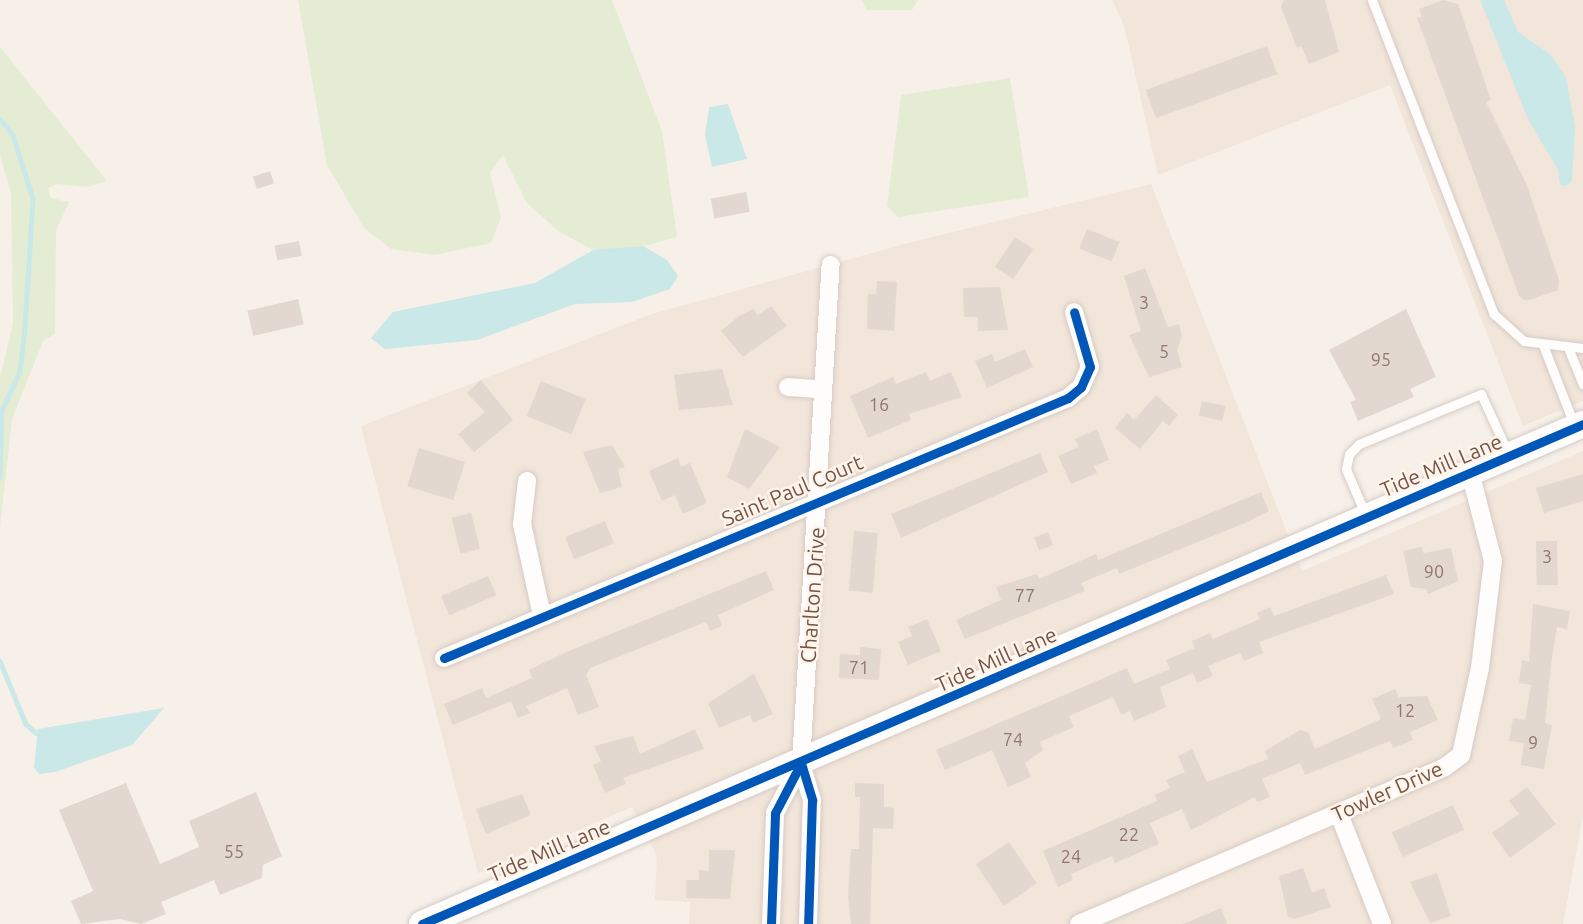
<!DOCTYPE html>
<style>
body{margin:0}
#map{position:relative;width:1583px;height:924px;overflow:hidden;background:#f6f0e9;font-family:Ubuntu,sans-serif}
div>[style]{position:absolute}
[style*='--x']{left:calc(var(--x)*1px);top:calc(var(--y)*1px);width:calc(var(--w)*1px);rotate:calc(var(--a)*1deg)}
.residential>*{inset:0;background:#f2e5d9}
.green>*{inset:0;background:#e4edd3}
.water>*{inset:0;background:#cae8e7}
.stream>*{height:4.5px;margin:-2.25px;padding:0 2.25px;transform-origin:2.25px;border-radius:2.25px;background:#cae8e7}
.building>*{inset:0;background:#e3d8d0;transform-origin:0 0}
.roads{filter:drop-shadow(0 0 2px #d5cbc6) drop-shadow(0 0 2px #d5cbc6)}
.lane>*{height:9px;margin:-4.5px;padding:0 4.5px;transform-origin:4.5px;border-radius:4.5px;background:#fefdfc}
.street>*{height:18px;margin:-9px;padding:0 9px;transform-origin:9px;border-radius:9px;background:#fefdfc}
.secondary>*{height:26px;margin:-13px;padding:0 13px;transform-origin:13px;border-radius:13px;background:#fefdfc}
.cycleway>*{height:9px;margin:-4.5px;padding:0 4.5px;transform-origin:4.5px;border-radius:4.5px;background:#0057b8}
span{translate:-50% -50%;white-space:nowrap;text-align:center;line-height:1.15;-webkit-text-stroke:5px #fff4e9;paint-order:stroke}
.number-label{font-size:18px;color:#92776d}
.number-label span{-webkit-text-stroke-width:0}
.street-label{font-size:21px;color:#745449}
</style>
<div id="map">
<div class="residential">
<i style="clip-path:polygon(1112px 0,1583px 0,1583px 401px,1523px 426px,1390px 85px,1158px 175px,1124px 25px)"></i>
<i style="clip-path:polygon(1151px 184px,1302px 571px,1583px 451px,1583px 815px,1563px 924px,689px 924px,690px 902px,655px 900px,657px 856px,632px 807px,478px 873px,361px 426px,652px 314px,904px 244px)"></i>
</div>
<div class="green">
<i style="clip-path:polygon(298px 0,612px 0,662px 131px,677px 237px,627px 251px,593px 250px,558px 231px,527px 203px,503px 155px,490px 173px,501px 217px,491px 243px,435px 255px,391px 249px,364px 228px,327px 165px)"></i>
<i style="clip-path:polygon(861px 0,918px 0,912px 10px,867px 10px)"></i>
<i style="clip-path:polygon(0 47px,107px 181px,88px 187px,57px 184px,48px 188px,51px 198px,69px 202px,56px 231px,55px 334px,43px 341px,12px 419px,0 528px,0 378px,13px 323px,11px 193px,0 156px)"></i>
<i style="clip-path:polygon(1010px 78px,1029px 197px,898px 217px,887px 206px,901px 95px)"></i>
</div>
<div class="water">
<i style="clip-path:polygon(1480px 0,1504px 0,1518px 32px,1550px 54px,1566px 78px,1575px 126px,1572px 181px,1566px 186px,1560px 185px,1558px 170px,1528px 119px)"></i>
<i style="clip-path:polygon(728px 104px,747px 159px,712px 167px,705px 135px,709px 107px)"></i>
<i style="clip-path:polygon(643px 246px,667px 260px,678px 276px,670px 289px,632px 302px,575px 304px,477px 340px,385px 349px,371px 338px,393px 312px,535px 283px,593px 250px)"></i>
<i style="clip-path:polygon(164px 708px,132px 745px,55px 772px,39px 774px,34px 768px,38px 729px)"></i>
</div>
<div class="stream">
<i style="--x:0;--y:119;--w:21;--a:51"></i>
<i style="--x:13;--y:135;--w:67;--a:72.6"></i>
<i style="--x:33;--y:199;--w:128;--a:93.6"></i>
<i style="--x:25;--y:327;--w:45;--a:96.3"></i>
<i style="--x:20;--y:372;--w:42;--a:115.3"></i>
<i style="--x:2;--y:410;--w:68;--a:91.7"></i>
<i style="--x:0;--y:661;--w:68;--a:67.6"></i>
<i style="--x:26;--y:724;--w:13;--a:42"></i>
</div>
<div class="building">
<i style="clip-path:polygon(1284px 0,1325px 0,1339px 52px,1309px 64px,1301px 46px,1297px 48px,1281px 7px)"></i>
<i style="clip-path:polygon(1443px 0,1458px 4px,1491px 100px,1486px 102px,1526px 183px,1559px 280px,1558px 290px,1526px 301px,1519px 296px,1417px 18px,1422px 17px,1419px 9px)"></i>
<i style="left:1267px;top:46px;width:30px;height:129px;rotate:70deg"></i>
<i style="left:270px;top:171px;width:13px;height:18px;rotate:72deg"></i>
<i style="left:746px;top:192px;width:20px;height:36px;rotate:79deg"></i>
<i style="left:1087px;top:229px;width:35px;height:21px;rotate:22deg"></i>
<i style="left:1015px;top:237px;width:22px;height:36px;rotate:34deg"></i>
<i style="left:299px;top:241px;width:15px;height:25px;rotate:79deg"></i>
<i style="clip-path:polygon(1145px 268px,1168px 327px,1179px 324px,1182px 336px,1177px 350px,1182px 367px,1149px 377px,1129px 335px,1141px 331px,1124px 276px)"></i>
<i style="clip-path:polygon(877px 281px,897px 282px,894px 331px,867px 329px,868px 294px,876px 294px)"></i>
<i style="clip-path:polygon(1000px 287px,1008px 330px,978px 331px,978px 317px,964px 317px,963px 288px)"></i>
<i style="left:298px;top:299px;width:26px;height:52px;rotate:77deg"></i>
<i style="clip-path:polygon(771px 306px,787px 326px,743px 357px,721px 331px,739px 316px,753px 309px,758px 315px)"></i>
<i style="clip-path:polygon(1406px 309px,1436px 377px,1410px 389px,1414px 397px,1358px 421px,1350px 402px,1356px 400px,1329px 350px)"></i>
<i style="clip-path:polygon(1025px 349px,1033px 367px,987px 388px,975px 361px,992px 354px,995px 362px)"></i>
<i style="clip-path:polygon(722px 369px,733px 405px,679px 410px,674px 375px)"></i>
<i style="clip-path:polygon(926px 372px,930px 381px,951px 372px,962px 397px,909px 414px,911px 420px,868px 438px,850px 396px,893px 377px,896px 384px)"></i>
<i style="clip-path:polygon(481px 380px,513px 420px,474px 452px,458px 434px,485px 412px,467px 393px)"></i>
<i style="left:541px;top:381px;width:48px;height:38px;rotate:22deg"></i>
<i style="clip-path:polygon(1156px 395px,1178px 415px,1169px 426px,1163px 421px,1140px 449px,1115px 428px,1127px 413px,1134px 420px)"></i>
<i style="left:1202px;top:401px;width:24px;height:15px;rotate:12deg"></i>
<i style="clip-path:polygon(745px 429px,780px 447px,749px 489px,727px 477px)"></i>
<i style="clip-path:polygon(1097px 429px,1109px 460px,1094px 466px,1097px 473px,1071px 484px,1058px 456px,1079px 447px,1075px 439px)"></i>
<i style="clip-path:polygon(612px 445px,625px 467px,618px 469px,622px 487px,600px 493px,583px 452px)"></i>
<i style="left:419px;top:448px;width:48px;height:40px;rotate:17deg"></i>
<i style="clip-path:polygon(1040px 453px,1048px 472px,901px 538px,891px 514px)"></i>
<i style="clip-path:polygon(678px 458px,681px 467px,690px 463px,707px 503px,683px 514px,675px 495px,662px 501px,649px 471px)"></i>
<i style="clip-path:polygon(1583px 474px,1583px 501px,1544px 513px,1536px 488px)"></i>
<i style="clip-path:polygon(1261px 492px,1269px 511px,1245px 523px,1119px 574px,1117px 568px,1081px 583px,1085px 591px,965px 639px,956px 620px,1001px 600px,996px 587px,1037px 574px,1039px 579px,1096px 554px,1098px 560px)"></i>
<i style="left:471px;top:513px;width:37px;height:20px;rotate:76deg"></i>
<i style="left:605px;top:521px;width:24px;height:43px;rotate:68deg"></i>
<i style="left:854px;top:531px;width:24px;height:60px;rotate:5deg"></i>
<i style="left:1048px;top:532px;width:14px;height:15px;rotate:69deg"></i>
<i style="left:1557px;top:541px;width:44px;height:21px;rotate:89deg"></i>
<i style="clip-path:polygon(1422px 547px,1423px 553px,1451px 548px,1458px 581px,1428px 594px,1426px 589px,1411px 587px,1403px 551px)"></i>
<i style="clip-path:polygon(766px 571px,774px 590px,718px 615px,722px 626px,710px 631px,706px 622px,590px 668px,586px 675px,599px 707px,578px 715px,567px 688px,526px 706px,530px 713px,518px 718px,511px 701px,453px 725px,444px 704px,482px 688px,486px 698px,532px 678px,529px 670px,564px 653px)"></i>
<i style="clip-path:polygon(1386px 575px,1394px 594px,1259px 642px,1263px 653px,1244px 661px,1240px 653px,1208px 666px,1213px 676px,1197px 683px,1193px 673px,1160px 687px,1166px 707px,1134px 721px,1130px 711px,1121px 715px,1113px 697px,1069px 716px,1074px 727px,1040px 742px,1043px 750px,1025px 763px,1031px 777px,1008px 787px,992px 750px,945px 770px,936px 750px,1127px 668px,1134px 684px,1170px 669px,1166px 660px,1195px 648px,1192px 641px,1210px 633px,1213px 639px,1260px 619px,1257px 613px,1270px 607px,1274px 616px)"></i>
<i style="left:488px;top:576px;width:21px;height:51px;rotate:67deg"></i>
<i style="clip-path:polygon(1533px 604px,1570px 611px,1567px 629px,1557px 627px,1551px 665px,1545px 723px,1552px 725px,1544px 769px,1521px 765px,1524px 743px,1509px 741px,1513px 718px,1525px 720px,1531px 685px,1519px 683px,1522px 660px,1529px 662px)"></i>
<i style="clip-path:polygon(927px 619px,941px 651px,908px 665px,898px 642px,912px 636px,908px 627px)"></i>
<i style="clip-path:polygon(860px 647px,881px 649px,879px 680px,839px 678px,840px 654px,860px 655px)"></i>
<i style="clip-path:polygon(754px 674px,773px 714px,753px 723px,750px 715px,719px 728px,708px 703px)"></i>
<i style="clip-path:polygon(1395px 689px,1399px 697px,1427px 696px,1438px 720px,1410px 732px,1413px 740px,1393px 748px,1390px 741px,1305px 775px,1300px 763px,1262px 779px,1270px 797px,1257px 802px,1255px 797px,1191px 830px,1182px 809px,1150px 823px,1159px 844px,1115px 863px,1112px 856px,1071px 874px,1073px 880px,1058px 887px,1043px 851px,1157px 801px,1155px 795px,1170px 788px,1166px 780px,1185px 772px,1178px 756px,1192px 749px,1207px 782px,1268px 759px,1265px 751px,1300px 730px,1308px 732px,1315px 749px,1381px 719px,1372px 699px)"></i>
<i style="clip-path:polygon(695px 729px,704px 749px,623px 778px,626px 784px,605px 793px,593px 765px,601px 761px,594px 746px,633px 736px,640px 754px)"></i>
<i style="clip-path:polygon(126px 783px,160px 864px,199px 847px,189px 821px,256px 792px,282px 856px,263px 865px,262px 878px,220px 895px,214px 880px,161px 902px,166px 914px,141px 924px,120px 919px,81px 924px,71px 901px,93px 891px,59px 810px)"></i>
<i style="clip-path:polygon(855px 783px,884px 784px,884px 807px,894px 808px,893px 829px,873px 828px,870px 924px,851px 924px,848px 895px,851px 849px,859px 849px,860px 797px,855px 797px)"></i>
<i style="clip-path:polygon(1527px 787px,1556px 824px,1510px 858px,1492px 833px,1519px 814px,1509px 801px)"></i>
<i style="clip-path:polygon(522px 794px,531px 815px,486px 834px,476px 809px)"></i>
<i style="left:1453px;top:805px;width:27px;height:67px;rotate:66deg"></i>
<i style="left:1009px;top:842px;width:50px;height:40px;rotate:56deg"></i>
<i style="clip-path:polygon(709px 850px,735px 850px,730px 899px,686px 898px,686px 880px,699px 880px,699px 870px,709px 871px)"></i>
<i style="clip-path:polygon(1303px 868px,1312px 893px,1324px 888px,1331px 907px,1295px 919px,1288px 917px,1279px 876px)"></i>
<i style="clip-path:polygon(1437px 873px,1451px 916px,1430px 923px,1410px 882px)"></i>
<i style="clip-path:polygon(1221px 908px,1227px 924px,1183px 924px)"></i>
</div>
<div class="roads">
<div class="lane">
<i style="--x:1372;--y:0;--w:337;--a:68.8"></i>
<i style="--x:1494;--y:314;--w:40;--a:42"></i>
<i style="--x:1524;--y:341;--w:59;--a:6.8"></i>
<i style="--x:1543;--y:345;--w:88;--a:68.7"></i>
<i style="--x:1569;--y:350;--w:37;--a:68"></i>
<i style="--x:1366;--y:516;--w:51;--a:-113.1"></i>
<i style="--x:1346;--y:469;--w:15;--a:-79"></i>
<i style="--x:1349;--y:454;--w:14;--a:-45"></i>
<i style="--x:1359;--y:444;--w:132;--a:-22.3"></i>
<i style="--x:1481;--y:394;--w:65;--a:65.4"></i>
</div>
<div class="street">
<i style="--x:788;--y:387;--w:32;--a:4"></i>
<i style="--x:527;--y:481;--w:43;--a:96.6"></i>
<i style="--x:522;--y:524;--w:94;--a:77.7"></i>
<i style="--x:444;--y:658;--w:676;--a:-22.62"></i>
<i style="--x:1068;--y:398;--w:17;--a:-40"></i>
<i style="--x:1081;--y:387;--w:22;--a:-66"></i>
<i style="--x:1090;--y:367;--w:57;--a:-106.2"></i>
<i style="--x:1339;--y:814;--w:118;--a:68.6"></i>
<i style="--x:771;--y:924;--w:111;--a:-87.9"></i>
<i style="--x:775;--y:813;--w:56;--a:-62.5"></i>
<i style="--x:808;--y:924;--w:124;--a:-88.2"></i>
<i style="--x:812;--y:800;--w:39;--a:-107"></i>
<i style="--x:801;--y:763;--w:499;--a:-86.6"></i>
<i style="--x:1079;--y:924;--w:398;--a:-23.2"></i>
<i style="--x:1445;--y:767;--w:20;--a:-37"></i>
<i style="--x:1461;--y:755;--w:89;--a:-77.7"></i>
<i style="--x:1480;--y:668;--w:108;--a:-83.1"></i>
<i style="--x:1493;--y:561;--w:92;--a:-104.5"></i>
</div>
<div class="secondary">
<i style="--x:422;--y:924;--w:1264;--a:-23.3"></i>
</div>
</div>
<div class="cycleway">
<i style="--x:444;--y:658;--w:676;--a:-22.62"></i>
<i style="--x:1068;--y:398;--w:17;--a:-40"></i>
<i style="--x:1081;--y:387;--w:22;--a:-66"></i>
<i style="--x:1090;--y:367;--w:57;--a:-106.2"></i>
<i style="--x:801;--y:763;--w:39;--a:73"></i>
<i style="--x:812;--y:800;--w:124;--a:91.8"></i>
<i style="--x:422;--y:924;--w:1264;--a:-23.3"></i>
<i style="--x:771;--y:924;--w:111;--a:-87.9"></i>
<i style="--x:775;--y:813;--w:56;--a:-62.5"></i>
</div>
<div class="number-label">
<span style="left:1144px;top:302px">3</span>
<span style="left:1164px;top:351px">5</span>
<span style="left:1381px;top:359px">95</span>
<span style="left:879px;top:404px">16</span>
<span style="left:1547px;top:556px">3</span>
<span style="left:1434px;top:571px">90</span>
<span style="left:1025px;top:595px">77</span>
<span style="left:859px;top:667px">71</span>
<span style="left:1405px;top:710px">12</span>
<span style="left:1013px;top:739px">74</span>
<span style="left:1533px;top:742px">9</span>
<span style="left:1129px;top:834px">22</span>
<span style="left:234px;top:851px">55</span>
<span style="left:1071px;top:856px">24</span>
</div>
<div class="street-label">
<span style="left:1441px;top:465px;rotate:-23deg">Tide Mill Lane</span>
<span style="left:792px;top:490px;rotate:-23deg">Saint Paul Court</span>
<span style="left:812px;top:595px;rotate:-86deg">Charlton Drive</span>
<span style="left:996px;top:659px;rotate:-24deg">Tide Mill Lane</span>
<span style="left:1387px;top:791px;rotate:-24deg">Towler Drive</span>
<span style="left:549px;top:850px;rotate:-23deg">Tide Mill Lane</span>
</div>
</div>
